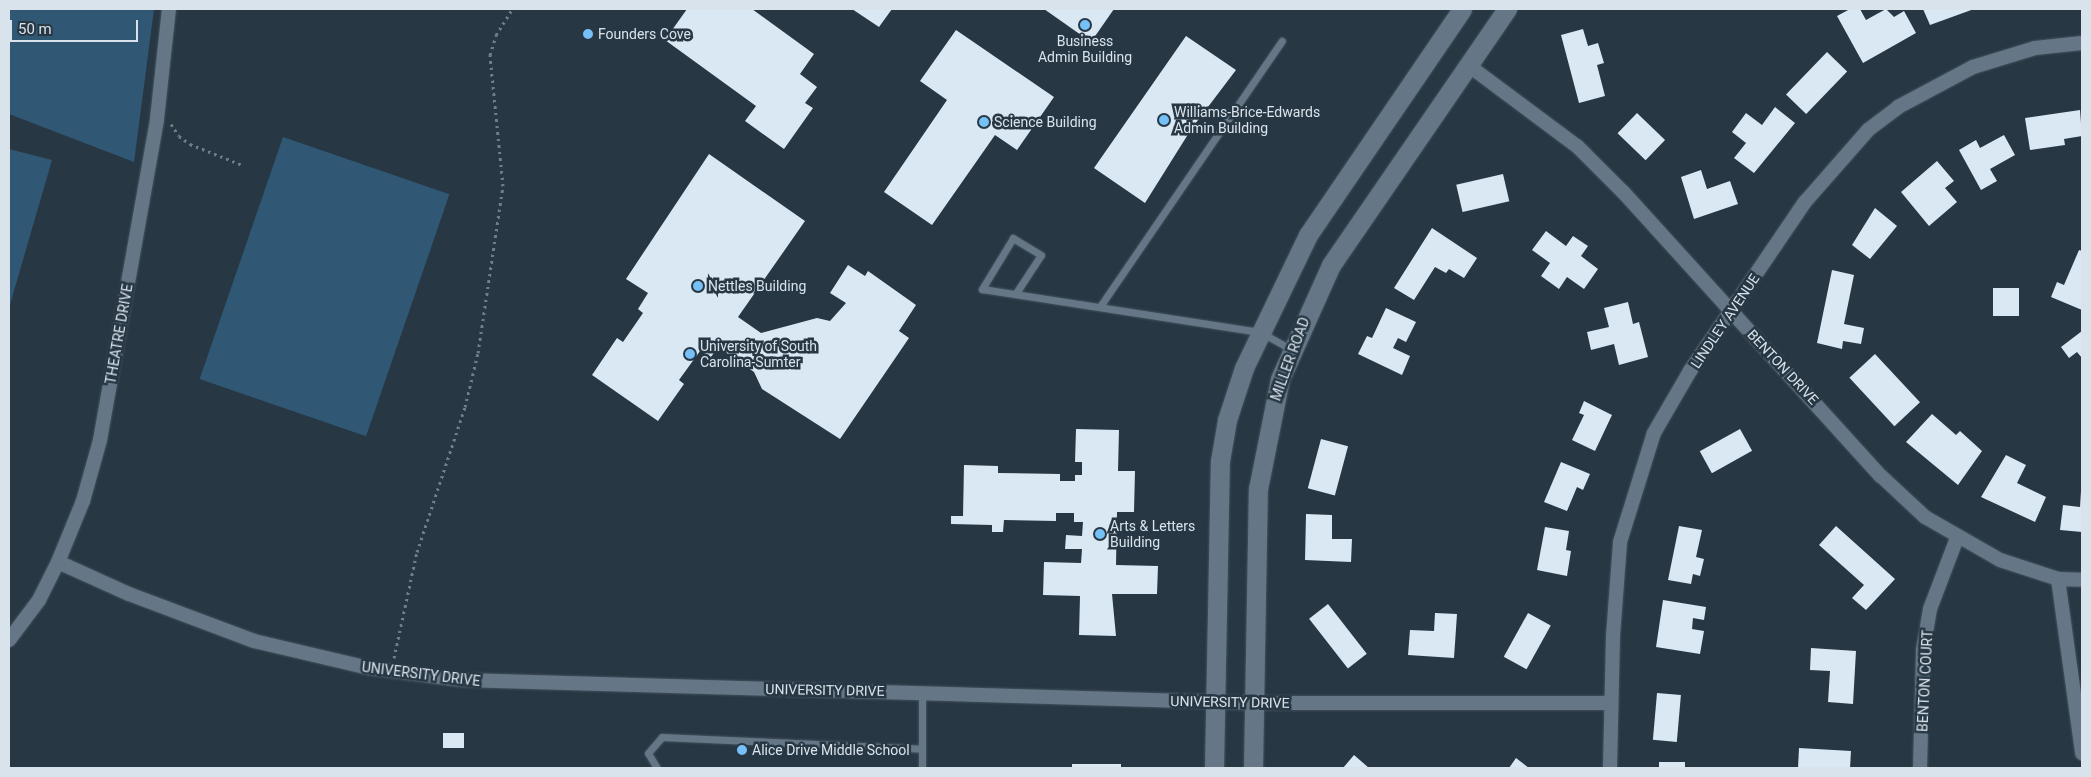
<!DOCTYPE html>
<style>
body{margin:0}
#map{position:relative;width:2091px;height:777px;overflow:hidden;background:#273744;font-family:Roboto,sans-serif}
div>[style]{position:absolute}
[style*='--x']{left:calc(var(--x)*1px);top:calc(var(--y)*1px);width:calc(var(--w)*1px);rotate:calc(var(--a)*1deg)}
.green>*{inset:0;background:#305875;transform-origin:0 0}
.building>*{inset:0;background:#dae8f3;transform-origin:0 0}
.path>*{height:3px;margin-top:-1.5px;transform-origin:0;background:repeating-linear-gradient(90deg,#707e89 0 2.5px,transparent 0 6.5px)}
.roads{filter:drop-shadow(0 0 1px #44525c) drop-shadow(0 0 1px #44525c)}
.lane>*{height:7px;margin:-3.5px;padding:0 3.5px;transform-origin:3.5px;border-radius:3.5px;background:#657786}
.street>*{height:14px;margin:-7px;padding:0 7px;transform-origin:7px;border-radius:7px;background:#657786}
.secondary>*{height:19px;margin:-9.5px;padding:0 9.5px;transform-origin:9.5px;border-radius:9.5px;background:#657786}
.dots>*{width:14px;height:14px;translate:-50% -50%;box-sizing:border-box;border:2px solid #273744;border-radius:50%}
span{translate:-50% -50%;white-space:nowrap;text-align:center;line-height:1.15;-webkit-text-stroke:5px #273744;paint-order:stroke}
.poi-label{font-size:14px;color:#d9e3eb}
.left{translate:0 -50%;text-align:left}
.street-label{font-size:14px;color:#d9e3eb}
.frame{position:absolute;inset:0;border:10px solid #d9e3eb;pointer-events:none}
.scale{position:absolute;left:10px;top:20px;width:128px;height:22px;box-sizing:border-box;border:2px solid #d9e3eb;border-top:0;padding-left:6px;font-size:15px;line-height:18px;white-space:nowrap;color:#d9e3eb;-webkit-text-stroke:4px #273744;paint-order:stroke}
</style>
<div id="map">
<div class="green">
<i style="clip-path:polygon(9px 9px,154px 9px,134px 162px,9px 114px)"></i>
<i style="left:283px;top:137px;width:176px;height:256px;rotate:19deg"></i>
<i style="clip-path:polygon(9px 149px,52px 160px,9px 308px)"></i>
</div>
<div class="building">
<i style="clip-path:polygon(687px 9px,752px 9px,814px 54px,800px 74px,817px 87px,805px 103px,813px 108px,784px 149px,745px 121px,756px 106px,665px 40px)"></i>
<i style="clip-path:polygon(852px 9px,892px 9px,879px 27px)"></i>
<i style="clip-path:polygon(1044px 9px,1114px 9px,1091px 42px)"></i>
<i style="clip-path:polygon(1850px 9px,1860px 9px,1866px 20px,1886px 9px,1894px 17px,1904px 11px,1916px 33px,1863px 63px,1837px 16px)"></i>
<i style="clip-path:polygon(1923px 9px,1974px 9px,1930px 25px)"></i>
<i style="clip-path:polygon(1583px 29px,1588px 46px,1598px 43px,1604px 63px,1597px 65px,1605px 96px,1579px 103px,1561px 35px)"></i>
<i style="clip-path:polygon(956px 30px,1054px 97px,1017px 150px,995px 135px,932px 225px,884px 192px,947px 100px,920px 81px)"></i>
<i style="clip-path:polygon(1186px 36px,1236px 70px,1192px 128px,1145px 203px,1094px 168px)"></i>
<i style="left:1827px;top:52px;width:28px;height:59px;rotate:44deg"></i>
<i style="clip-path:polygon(1775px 107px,1795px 123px,1754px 173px,1734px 158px,1746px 143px,1732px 132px,1746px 113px,1762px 125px)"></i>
<i style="clip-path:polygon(2080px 110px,2082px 136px,2064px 139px,2065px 145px,2030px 150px,2025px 118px)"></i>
<i style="left:1637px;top:113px;width:39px;height:28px;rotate:44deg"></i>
<i style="clip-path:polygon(2004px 135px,2015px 155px,1990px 169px,1997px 181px,1981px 190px,1959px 150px,1976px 140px,1980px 148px)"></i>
<i style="clip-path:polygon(709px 154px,805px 221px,738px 317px,761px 333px,817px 318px,830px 321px,846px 303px,830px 293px,848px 265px,865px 276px,868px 271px,916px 305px,899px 331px,909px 338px,840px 439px,762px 389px,754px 372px,718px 347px,711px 357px,700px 351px,679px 380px,684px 384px,658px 421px,592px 375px,617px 338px,623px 342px,643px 313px,638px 309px,648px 293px,626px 279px)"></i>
<i style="clip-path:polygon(1937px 161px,1954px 181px,1945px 188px,1957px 202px,1929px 226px,1901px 192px)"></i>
<i style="clip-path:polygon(1701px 170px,1707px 189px,1730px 181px,1738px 204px,1694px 219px,1681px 177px)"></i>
<i style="left:1503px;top:174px;width:28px;height:48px;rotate:77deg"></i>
<i style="clip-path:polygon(1875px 208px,1897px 226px,1870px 259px,1852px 245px)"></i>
<i style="clip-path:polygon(1432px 228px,1477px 258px,1464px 278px,1449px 269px,1446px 273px,1435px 267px,1414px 300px,1394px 288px)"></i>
<i style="clip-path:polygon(1546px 231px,1566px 246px,1573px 236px,1588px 246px,1581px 256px,1598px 269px,1584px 289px,1567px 277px,1559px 289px,1541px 276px,1550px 263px,1532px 250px)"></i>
<i style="clip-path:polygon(2079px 250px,2082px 251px,2082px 310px,2051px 297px,2057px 282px,2064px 285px)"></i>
<i style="clip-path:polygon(1832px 270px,1854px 275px,1844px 324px,1864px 328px,1861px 344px,1843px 341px,1842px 349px,1817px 343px)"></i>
<i style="left:1993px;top:288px;width:26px;height:28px"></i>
<i style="clip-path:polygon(1628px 302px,1633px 324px,1639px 322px,1648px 357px,1619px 365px,1614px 344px,1591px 350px,1587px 332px,1609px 327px,1604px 308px)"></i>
<i style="clip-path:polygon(1386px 308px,1416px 322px,1406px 342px,1398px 338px,1393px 348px,1410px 356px,1402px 375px,1358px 354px,1367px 336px,1372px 338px)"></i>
<i style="clip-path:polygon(2082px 331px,2082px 358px,2077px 352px,2069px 358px,2061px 347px)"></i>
<i style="left:1875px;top:354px;width:66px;height:35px;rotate:47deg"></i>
<i style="clip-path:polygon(1584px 401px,1612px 415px,1595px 451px,1572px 440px,1584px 415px,1579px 413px)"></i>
<i style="clip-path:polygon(1932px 414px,1956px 435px,1960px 431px,1982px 451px,1958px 485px,1906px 442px)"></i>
<i style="clip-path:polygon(1076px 429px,1119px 430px,1118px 471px,1135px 471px,1134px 512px,1117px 512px,1116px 565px,1158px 566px,1157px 594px,1112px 594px,1116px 636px,1079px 635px,1080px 596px,1043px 595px,1044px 562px,1081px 563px,1082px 549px,1065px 549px,1066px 535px,1082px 536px,1083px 522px,1074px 522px,1074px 513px,1056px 513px,1056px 521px,1004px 520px,1003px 532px,992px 532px,992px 525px,951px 524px,951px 516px,963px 516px,964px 465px,998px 466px,998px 473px,1060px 474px,1060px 481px,1075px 481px,1075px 475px,1082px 475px,1082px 462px,1075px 462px)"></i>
<i style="left:1740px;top:429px;width:25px;height:46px;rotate:61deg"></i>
<i style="left:1321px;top:439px;width:28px;height:51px;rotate:15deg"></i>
<i style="clip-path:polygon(2006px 455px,2026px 465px,2017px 483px,2046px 497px,2035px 522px,1981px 497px)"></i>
<i style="clip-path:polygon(1561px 462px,1590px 474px,1583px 490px,1577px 487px,1567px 511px,1544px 502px)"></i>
<i style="clip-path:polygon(2081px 491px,2082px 532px,2060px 530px,2063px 505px,2080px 507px)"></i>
<i style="clip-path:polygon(1306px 514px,1332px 515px,1332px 539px,1352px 539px,1351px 562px,1305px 560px)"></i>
<i style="clip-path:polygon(1679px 526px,1702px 530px,1696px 557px,1704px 559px,1700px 576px,1693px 574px,1691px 584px,1668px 580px)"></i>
<i style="clip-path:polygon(1836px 526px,1895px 579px,1866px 610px,1852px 598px,1864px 585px,1819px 545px)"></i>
<i style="clip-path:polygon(1545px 527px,1569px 531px,1566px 550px,1571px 551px,1567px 576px,1537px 570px)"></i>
<i style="clip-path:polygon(1663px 600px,1706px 607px,1704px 620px,1693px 618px,1692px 629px,1704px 631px,1700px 654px,1656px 647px)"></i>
<i style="left:1328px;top:604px;width:63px;height:24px;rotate:52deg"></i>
<i style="clip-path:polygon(1435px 613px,1457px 614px,1454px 658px,1408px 655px,1410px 630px,1434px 631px)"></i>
<i style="left:1528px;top:613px;width:26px;height:50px;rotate:29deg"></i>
<i style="clip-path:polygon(1811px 648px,1856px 651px,1853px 704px,1828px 702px,1830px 671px,1810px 670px)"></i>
<i style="left:1657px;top:693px;width:24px;height:47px;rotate:5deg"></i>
<i style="left:443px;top:733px;width:21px;height:15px"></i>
<i style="clip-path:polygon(1799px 748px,1851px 751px,1850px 768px,1798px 768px)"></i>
<i style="clip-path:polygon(1354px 755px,1369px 768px,1343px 768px)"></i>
<i style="clip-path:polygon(1516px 758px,1529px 768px,1509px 768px)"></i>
<i style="left:1659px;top:762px;width:26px;height:6px"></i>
<i style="left:1072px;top:764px;width:49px;height:4px"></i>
</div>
<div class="path">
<i style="--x:171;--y:124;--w:14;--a:56"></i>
<i style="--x:179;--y:136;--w:14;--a:36"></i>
<i style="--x:190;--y:144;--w:56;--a:22"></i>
<i style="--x:394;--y:658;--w:108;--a:-77.8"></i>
<i style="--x:417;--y:552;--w:153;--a:-71.7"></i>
<i style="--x:465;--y:407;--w:56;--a:-76.5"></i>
<i style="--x:478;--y:353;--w:169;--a:-81.5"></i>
<i style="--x:503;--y:186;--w:132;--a:-95.7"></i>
<i style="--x:490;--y:55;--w:21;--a:-73"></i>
<i style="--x:496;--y:35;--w:31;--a:-58"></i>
</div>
<div class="roads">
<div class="lane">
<i style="--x:1016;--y:293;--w:45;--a:-56.7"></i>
<i style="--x:1041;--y:255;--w:33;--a:-149"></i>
<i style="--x:1013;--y:238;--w:60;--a:121.3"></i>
<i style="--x:982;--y:289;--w:281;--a:8.8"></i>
<i style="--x:1260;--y:332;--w:35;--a:29"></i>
<i style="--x:1101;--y:305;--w:320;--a:-55.6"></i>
<i style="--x:922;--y:692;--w:76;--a:90"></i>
<i style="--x:657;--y:768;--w:17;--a:-121"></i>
<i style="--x:648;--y:753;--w:21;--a:-49"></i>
<i style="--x:662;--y:737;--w:260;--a:2.6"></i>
</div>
<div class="street">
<i style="--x:1468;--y:65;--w:137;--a:36.7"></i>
<i style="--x:1578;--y:147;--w:65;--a:45"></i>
<i style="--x:1624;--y:193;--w:382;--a:47.8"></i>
<i style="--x:1881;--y:476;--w:60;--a:43"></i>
<i style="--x:1925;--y:517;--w:86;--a:29.8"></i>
<i style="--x:2000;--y:560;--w:61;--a:18.1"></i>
<i style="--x:2058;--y:579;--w:24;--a:2"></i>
<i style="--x:58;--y:562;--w:78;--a:24.3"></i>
<i style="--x:129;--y:594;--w:134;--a:20.6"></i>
<i style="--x:254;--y:641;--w:118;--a:13.2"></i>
<i style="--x:369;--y:668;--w:94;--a:7.4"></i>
<i style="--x:462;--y:680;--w:792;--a:1.66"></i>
<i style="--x:1254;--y:703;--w:357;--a:0"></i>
<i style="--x:2058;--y:579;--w:176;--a:82.1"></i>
<i style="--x:9;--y:640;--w:50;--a:-53.1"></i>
<i style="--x:39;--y:600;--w:42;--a:-63.4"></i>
<i style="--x:58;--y:562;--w:66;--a:-67.7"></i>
<i style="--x:83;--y:501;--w:63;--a:-74.4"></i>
<i style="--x:100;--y:440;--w:326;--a:-79.9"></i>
<i style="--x:157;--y:119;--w:111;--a:-83.8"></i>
<i style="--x:1610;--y:768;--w:132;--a:-88.7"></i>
<i style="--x:1613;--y:636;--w:94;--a:-85.7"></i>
<i style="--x:1620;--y:542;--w:114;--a:-72.7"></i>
<i style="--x:1654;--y:433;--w:72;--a:-59.9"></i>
<i style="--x:1690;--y:371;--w:204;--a:-55.8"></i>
<i style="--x:1805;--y:202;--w:96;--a:-48.8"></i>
<i style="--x:1868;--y:130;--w:38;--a:-37"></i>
<i style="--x:1898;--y:107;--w:85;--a:-28.1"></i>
<i style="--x:1973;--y:67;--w:65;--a:-17"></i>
<i style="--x:2035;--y:48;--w:47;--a:-6.1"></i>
<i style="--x:1920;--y:768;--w:118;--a:-88.5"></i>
<i style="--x:1923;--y:650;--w:42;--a:-80.3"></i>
<i style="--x:1930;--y:609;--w:76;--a:-69.2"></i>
</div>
<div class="secondary">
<i style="--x:1214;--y:768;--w:307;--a:-88.9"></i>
<i style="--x:1220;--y:461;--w:42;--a:-80.3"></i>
<i style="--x:1227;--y:420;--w:55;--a:-71.9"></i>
<i style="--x:1244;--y:368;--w:148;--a:-64.3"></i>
<i style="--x:1308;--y:235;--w:273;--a:-55.7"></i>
<i style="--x:1253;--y:768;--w:279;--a:-89"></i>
<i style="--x:1258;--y:489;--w:112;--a:-78.7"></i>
<i style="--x:1280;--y:379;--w:125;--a:-65.9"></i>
<i style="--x:1331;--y:265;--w:311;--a:-55.5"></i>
</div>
</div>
<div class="dots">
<i style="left:1085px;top:25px;background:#75c0f6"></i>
<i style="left:588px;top:34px;background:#75c0f6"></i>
<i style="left:1164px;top:120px;background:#75c0f6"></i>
<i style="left:984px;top:122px;background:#75c0f6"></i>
<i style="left:698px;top:286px;background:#75c0f6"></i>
<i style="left:690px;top:354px;background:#75c0f6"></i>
<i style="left:1100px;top:534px;background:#75c0f6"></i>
<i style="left:742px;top:750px;background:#75c0f6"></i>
</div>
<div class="poi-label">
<span class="left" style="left:598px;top:34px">Founders Cove</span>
<span style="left:1085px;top:49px">Business<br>Admin Building</span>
<span class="left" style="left:1174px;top:120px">Williams-Brice-Edwards<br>Admin Building</span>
<span class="left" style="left:994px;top:122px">Science Building</span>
<span class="left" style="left:708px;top:286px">Nettles Building</span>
<span class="left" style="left:700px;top:354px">University of South<br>Carolina-Sumter</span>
<span class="left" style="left:1110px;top:534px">Arts &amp; Letters<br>Building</span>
<span class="left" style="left:752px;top:750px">Alice Drive Middle School</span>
</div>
<div class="street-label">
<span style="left:1725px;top:321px;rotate:-56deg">LINDLEY AVENUE</span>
<span style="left:119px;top:334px;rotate:-80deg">THEATRE DRIVE</span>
<span style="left:1290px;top:359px;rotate:-70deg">MILLER ROAD</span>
<span style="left:1783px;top:367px;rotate:47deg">BENTON DRIVE</span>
<span style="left:421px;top:674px;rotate:7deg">UNIVERSITY DRIVE</span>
<span style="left:1925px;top:681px;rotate:-87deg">BENTON COURT</span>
<span style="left:825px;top:690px;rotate:1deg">UNIVERSITY DRIVE</span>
<span style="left:1230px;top:702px;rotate:1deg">UNIVERSITY DRIVE</span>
</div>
<div class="frame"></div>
<div class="scale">50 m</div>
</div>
